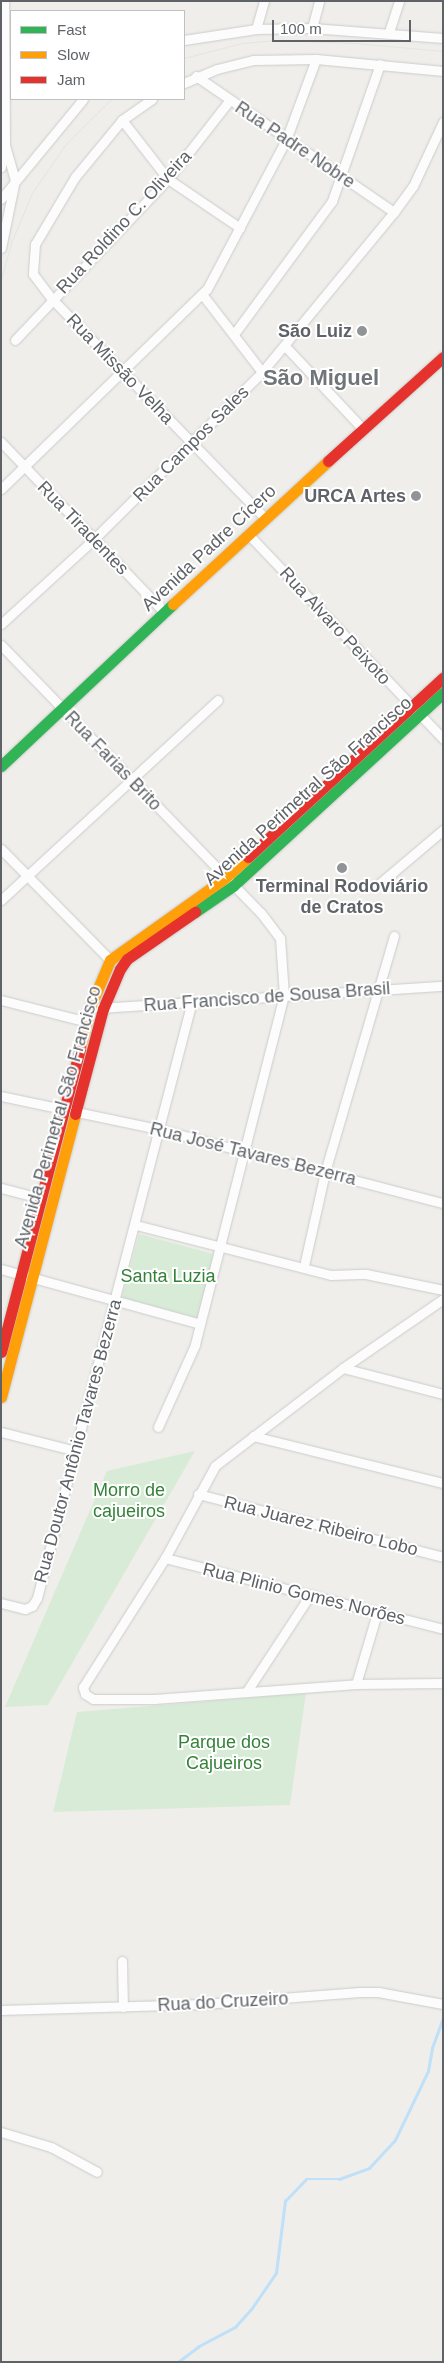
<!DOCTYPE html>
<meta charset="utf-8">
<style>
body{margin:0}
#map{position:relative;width:444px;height:2363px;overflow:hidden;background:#efeeea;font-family:Arial,sans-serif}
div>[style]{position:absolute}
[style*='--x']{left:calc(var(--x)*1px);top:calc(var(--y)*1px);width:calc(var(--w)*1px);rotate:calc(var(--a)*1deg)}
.green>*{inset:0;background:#d8ebd6;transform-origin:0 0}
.stream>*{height:2.5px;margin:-1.25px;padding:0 1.25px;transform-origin:1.25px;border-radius:1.25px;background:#bfe0f9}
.roads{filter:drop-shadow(0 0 1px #cbcccc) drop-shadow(0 0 1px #cbcccc)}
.street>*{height:9px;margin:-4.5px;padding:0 4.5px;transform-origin:4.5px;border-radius:4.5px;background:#fdfcfc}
.fast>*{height:11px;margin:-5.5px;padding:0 5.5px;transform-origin:5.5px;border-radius:5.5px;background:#30b455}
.slow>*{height:11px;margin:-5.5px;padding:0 5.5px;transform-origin:5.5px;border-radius:5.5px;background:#ff9f0a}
.jam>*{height:11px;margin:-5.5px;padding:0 5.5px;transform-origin:5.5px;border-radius:5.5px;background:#e5322d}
.tram>*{height:1px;margin:-0.5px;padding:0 0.5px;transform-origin:0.5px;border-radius:0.5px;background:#e4e4e4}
.dots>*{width:14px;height:14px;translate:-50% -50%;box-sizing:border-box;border:2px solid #fff;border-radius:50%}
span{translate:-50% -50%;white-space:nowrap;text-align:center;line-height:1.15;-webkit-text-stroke:4px #fff;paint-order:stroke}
.street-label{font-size:18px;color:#5f6368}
.poi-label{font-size:18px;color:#5f6368;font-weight:700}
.right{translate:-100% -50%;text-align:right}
.park-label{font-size:18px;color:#348238}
.district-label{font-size:22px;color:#70757a;font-weight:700}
.frame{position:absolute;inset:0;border:2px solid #5f6368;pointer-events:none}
.legend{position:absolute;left:10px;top:10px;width:175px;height:90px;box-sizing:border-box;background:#fff;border:1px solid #bfc1c3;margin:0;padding:6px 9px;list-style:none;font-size:15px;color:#5f6368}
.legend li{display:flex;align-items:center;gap:10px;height:25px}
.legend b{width:25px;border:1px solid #bfc1c3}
.scale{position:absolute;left:272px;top:20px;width:139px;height:22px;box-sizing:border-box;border:2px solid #5f6368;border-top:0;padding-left:6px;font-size:15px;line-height:18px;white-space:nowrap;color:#5f6368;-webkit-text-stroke:4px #fff;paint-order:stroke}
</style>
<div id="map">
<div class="green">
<i style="left:139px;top:1234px;width:78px;height:66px;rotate:15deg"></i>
<i style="clip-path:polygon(195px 1451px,48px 1705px,5px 1707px,107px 1471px)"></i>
<i style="clip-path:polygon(306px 1693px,290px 1805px,53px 1812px,77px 1712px)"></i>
</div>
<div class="stream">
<i style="--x:178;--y:2362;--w:26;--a:-37"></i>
<i style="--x:199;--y:2346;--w:41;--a:-27.8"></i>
<i style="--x:235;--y:2327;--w:25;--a:-48"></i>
<i style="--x:252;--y:2308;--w:42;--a:-55.6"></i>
<i style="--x:276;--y:2273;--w:73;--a:-82.9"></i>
<i style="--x:285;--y:2201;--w:30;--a:-46"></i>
<i style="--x:306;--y:2179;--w:33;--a:0"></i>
<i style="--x:339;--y:2179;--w:32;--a:-20"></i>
<i style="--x:369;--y:2168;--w:38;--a:-47"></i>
<i style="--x:395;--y:2140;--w:76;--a:-64.4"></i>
<i style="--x:428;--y:2071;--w:23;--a:-80"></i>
<i style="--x:432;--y:2048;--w:32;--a:-70"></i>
</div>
<div class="roads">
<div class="street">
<i style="--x:312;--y:28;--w:28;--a:-75"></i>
<i style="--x:256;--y:29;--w:29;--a:-74"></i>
<i style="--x:389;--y:32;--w:33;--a:-72"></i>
<i style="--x:184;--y:40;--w:73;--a:-8.7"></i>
<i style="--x:256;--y:29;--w:56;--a:-1"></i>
<i style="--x:312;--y:28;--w:131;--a:4.4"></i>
<i style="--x:196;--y:76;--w:240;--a:34.5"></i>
<i style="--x:184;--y:83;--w:36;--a:-23"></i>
<i style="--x:217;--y:69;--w:37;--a:-14"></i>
<i style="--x:253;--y:60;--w:63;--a:-0.9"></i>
<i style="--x:316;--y:59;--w:128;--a:5.4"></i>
<i style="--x:152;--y:99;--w:37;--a:145"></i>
<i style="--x:122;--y:120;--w:74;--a:129.5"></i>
<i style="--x:75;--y:177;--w:78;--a:120.8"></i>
<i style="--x:35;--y:244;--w:30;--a:94"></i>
<i style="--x:33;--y:274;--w:31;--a:53"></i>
<i style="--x:52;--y:299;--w:305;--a:45.8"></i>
<i style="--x:122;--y:120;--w:75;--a:52.1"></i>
<i style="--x:168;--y:179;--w:87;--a:34.2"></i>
<i style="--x:1;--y:167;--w:24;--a:-81"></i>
<i style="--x:5;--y:143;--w:142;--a:-90.4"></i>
<i style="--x:1;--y:199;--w:129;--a:-50.6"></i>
<i style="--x:1;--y:248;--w:69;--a:-78.4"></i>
<i style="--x:15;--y:180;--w:37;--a:-106"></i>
<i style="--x:202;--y:294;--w:98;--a:52.4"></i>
<i style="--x:234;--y:334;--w:165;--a:-53.6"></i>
<i style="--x:332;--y:201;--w:145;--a:-70.7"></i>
<i style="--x:15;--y:340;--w:222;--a:-46.5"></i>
<i style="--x:168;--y:179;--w:99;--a:-52"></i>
<i style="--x:285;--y:346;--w:114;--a:46.8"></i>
<i style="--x:1;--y:442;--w:237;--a:46.2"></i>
<i style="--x:1;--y:489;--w:287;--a:-44.2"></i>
<i style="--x:207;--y:289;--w:169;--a:-62.1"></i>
<i style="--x:286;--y:140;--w:86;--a:-69.7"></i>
<i style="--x:248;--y:534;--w:283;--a:46.4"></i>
<i style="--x:1;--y:624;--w:125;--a:-42.4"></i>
<i style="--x:93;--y:540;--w:238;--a:-44.8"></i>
<i style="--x:262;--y:372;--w:207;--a:-50.5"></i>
<i style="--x:394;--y:212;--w:32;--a:-54"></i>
<i style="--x:413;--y:186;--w:71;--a:-64.9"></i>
<i style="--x:1;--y:645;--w:373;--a:45.9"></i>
<i style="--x:261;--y:913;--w:31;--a:53"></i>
<i style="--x:280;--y:938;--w:57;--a:86"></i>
<i style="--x:284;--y:995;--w:361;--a:104.3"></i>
<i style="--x:195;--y:1345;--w:90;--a:114.3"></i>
<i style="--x:1;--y:849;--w:156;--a:45.5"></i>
<i style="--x:379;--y:884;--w:84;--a:-40.2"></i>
<i style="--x:1;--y:900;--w:295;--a:-42.7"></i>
<i style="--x:1;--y:1000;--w:89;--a:14.3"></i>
<i style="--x:99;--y:1008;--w:345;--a:-3.7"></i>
<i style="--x:1;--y:1096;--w:160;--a:11.9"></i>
<i style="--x:158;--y:1129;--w:294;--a:14.6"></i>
<i style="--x:1;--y:1188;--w:40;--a:14.4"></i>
<i style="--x:136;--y:1225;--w:201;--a:14.4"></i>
<i style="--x:331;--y:1275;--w:35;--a:-2"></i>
<i style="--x:366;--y:1274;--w:79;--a:11.7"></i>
<i style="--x:304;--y:1266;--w:96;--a:-77.4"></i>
<i style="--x:325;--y:1172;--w:246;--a:-73.7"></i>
<i style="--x:1;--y:1269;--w:206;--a:15.4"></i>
<i style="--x:443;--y:1299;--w:121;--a:145.4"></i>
<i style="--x:343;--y:1368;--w:161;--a:142.6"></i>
<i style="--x:215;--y:1466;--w:105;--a:118.5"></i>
<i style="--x:165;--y:1558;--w:153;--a:122.4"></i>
<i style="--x:83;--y:1687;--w:7;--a:74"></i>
<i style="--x:85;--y:1694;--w:9;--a:32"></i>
<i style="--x:93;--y:1699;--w:61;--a:0"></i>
<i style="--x:154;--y:1699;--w:203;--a:-4.2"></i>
<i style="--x:356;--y:1684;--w:87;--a:-0.7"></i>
<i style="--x:343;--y:1368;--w:103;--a:14.6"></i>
<i style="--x:1;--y:1432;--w:77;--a:14.2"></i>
<i style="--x:253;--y:1436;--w:196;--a:13.9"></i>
<i style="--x:198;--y:1494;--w:253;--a:14.4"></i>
<i style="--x:165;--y:1558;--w:287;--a:14.3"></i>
<i style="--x:1;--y:1603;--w:25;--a:14"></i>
<i style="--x:25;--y:1609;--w:8;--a:-23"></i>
<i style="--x:32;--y:1606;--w:9;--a:-58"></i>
<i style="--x:37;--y:1598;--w:617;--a:-75.45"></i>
<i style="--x:356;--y:1684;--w:74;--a:-73.5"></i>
<i style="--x:247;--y:1691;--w:115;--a:-56.7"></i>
<i style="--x:122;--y:1961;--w:46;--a:88.8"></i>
<i style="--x:1;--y:2010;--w:203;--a:-1.7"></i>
<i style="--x:204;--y:2004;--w:156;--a:-4.4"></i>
<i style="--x:360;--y:1992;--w:18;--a:0"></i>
<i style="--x:378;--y:1992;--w:66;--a:10.5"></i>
<i style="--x:1;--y:2132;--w:52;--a:16.7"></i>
<i style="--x:51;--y:2147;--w:52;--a:28.5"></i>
</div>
<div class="fast">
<i style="--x:1;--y:766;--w:236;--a:-43.3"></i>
<i style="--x:195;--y:912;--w:46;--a:-34.4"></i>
<i style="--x:233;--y:886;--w:285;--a:-42.6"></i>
</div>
<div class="slow">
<i style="--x:173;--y:604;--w:211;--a:-42.7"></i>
<i style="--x:80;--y:1048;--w:44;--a:-75.7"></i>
<i style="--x:91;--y:1005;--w:49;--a:-67.1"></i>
<i style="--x:110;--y:960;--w:141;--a:-35.5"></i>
<i style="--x:225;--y:878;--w:31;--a:-42"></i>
<i style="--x:1;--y:1397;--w:293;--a:-75.3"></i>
</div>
<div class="jam">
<i style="--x:328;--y:461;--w:155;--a:-42.1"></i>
<i style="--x:248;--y:857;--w:265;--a:-42.6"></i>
<i style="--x:75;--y:1114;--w:109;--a:-75.1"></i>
<i style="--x:103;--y:1009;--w:43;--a:-67"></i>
<i style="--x:120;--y:969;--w:12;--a:-55"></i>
<i style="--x:127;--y:959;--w:83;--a:-34.7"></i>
<i style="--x:1;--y:1352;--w:314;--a:-75.4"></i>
</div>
</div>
<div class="tram">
<i style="--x:184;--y:58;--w:60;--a:-14.5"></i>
<i style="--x:242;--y:43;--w:38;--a:-5"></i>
<i style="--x:280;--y:40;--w:75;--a:2.3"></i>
<i style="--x:355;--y:43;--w:88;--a:5.2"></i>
<i style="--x:1;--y:279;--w:37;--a:-74"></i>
<i style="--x:11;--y:243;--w:54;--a:-67.2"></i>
<i style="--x:32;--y:193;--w:58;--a:-55.5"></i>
<i style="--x:65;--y:145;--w:65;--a:-45"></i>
</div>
<div class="dots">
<i style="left:362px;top:331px;background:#919496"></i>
<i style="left:416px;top:496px;background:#919496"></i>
<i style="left:342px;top:868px;background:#919496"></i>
</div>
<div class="street-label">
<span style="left:295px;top:145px;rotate:34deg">Rua Padre Nobre</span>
<span style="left:124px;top:222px;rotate:-47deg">Rua Roldino C. Oliveira</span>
<span style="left:120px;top:369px;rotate:46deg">Rua Missão Velha</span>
<span style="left:191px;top:444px;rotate:-45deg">Rua Campos Sales</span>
<span style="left:83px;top:528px;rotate:46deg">Rua Tiradentes</span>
<span style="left:209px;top:548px;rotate:-43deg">Avenida Padre Cícero</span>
<span style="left:335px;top:626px;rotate:47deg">Rua Alvaro Peixoto</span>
<span style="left:113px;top:761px;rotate:46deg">Rua Farias Brito</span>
<span style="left:308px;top:791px;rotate:-42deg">Avenida Perimetral São Francisco</span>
<span style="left:267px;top:997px;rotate:-4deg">Rua Francisco de Sousa Brasil</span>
<span style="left:58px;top:1117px;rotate:-74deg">Avenida Perimetral São Francisco</span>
<span style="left:253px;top:1154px;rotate:14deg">Rua José Tavares Bezerra</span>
<span style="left:78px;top:1441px;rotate:-75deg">Rua Doutor Antônio Tavares Bezerra</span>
<span style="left:321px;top:1526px;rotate:14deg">Rua Juarez Ribeiro Lobo</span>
<span style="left:304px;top:1594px;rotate:14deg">Rua Plinio Gomes Norões</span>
<span style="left:223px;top:2002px;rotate:-3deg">Rua do Cruzeiro</span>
</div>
<div class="poi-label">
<span class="right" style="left:352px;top:331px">São Luiz</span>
<span class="right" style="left:406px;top:496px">URCA Artes</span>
<span style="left:342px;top:897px">Terminal Rodoviário<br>de Cratos</span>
</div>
<div class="park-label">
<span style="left:168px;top:1276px">Santa Luzia</span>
<span style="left:129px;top:1501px">Morro de<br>cajueiros</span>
<span style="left:224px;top:1753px">Parque dos<br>Cajueiros</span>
</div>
<div class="district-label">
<span style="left:321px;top:378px">São Miguel</span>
</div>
<div class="frame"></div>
<ul class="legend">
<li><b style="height:6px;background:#30b455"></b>Fast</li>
<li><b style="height:6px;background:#ff9f0a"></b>Slow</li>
<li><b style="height:6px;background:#e5322d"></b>Jam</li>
</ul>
<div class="scale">100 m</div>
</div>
